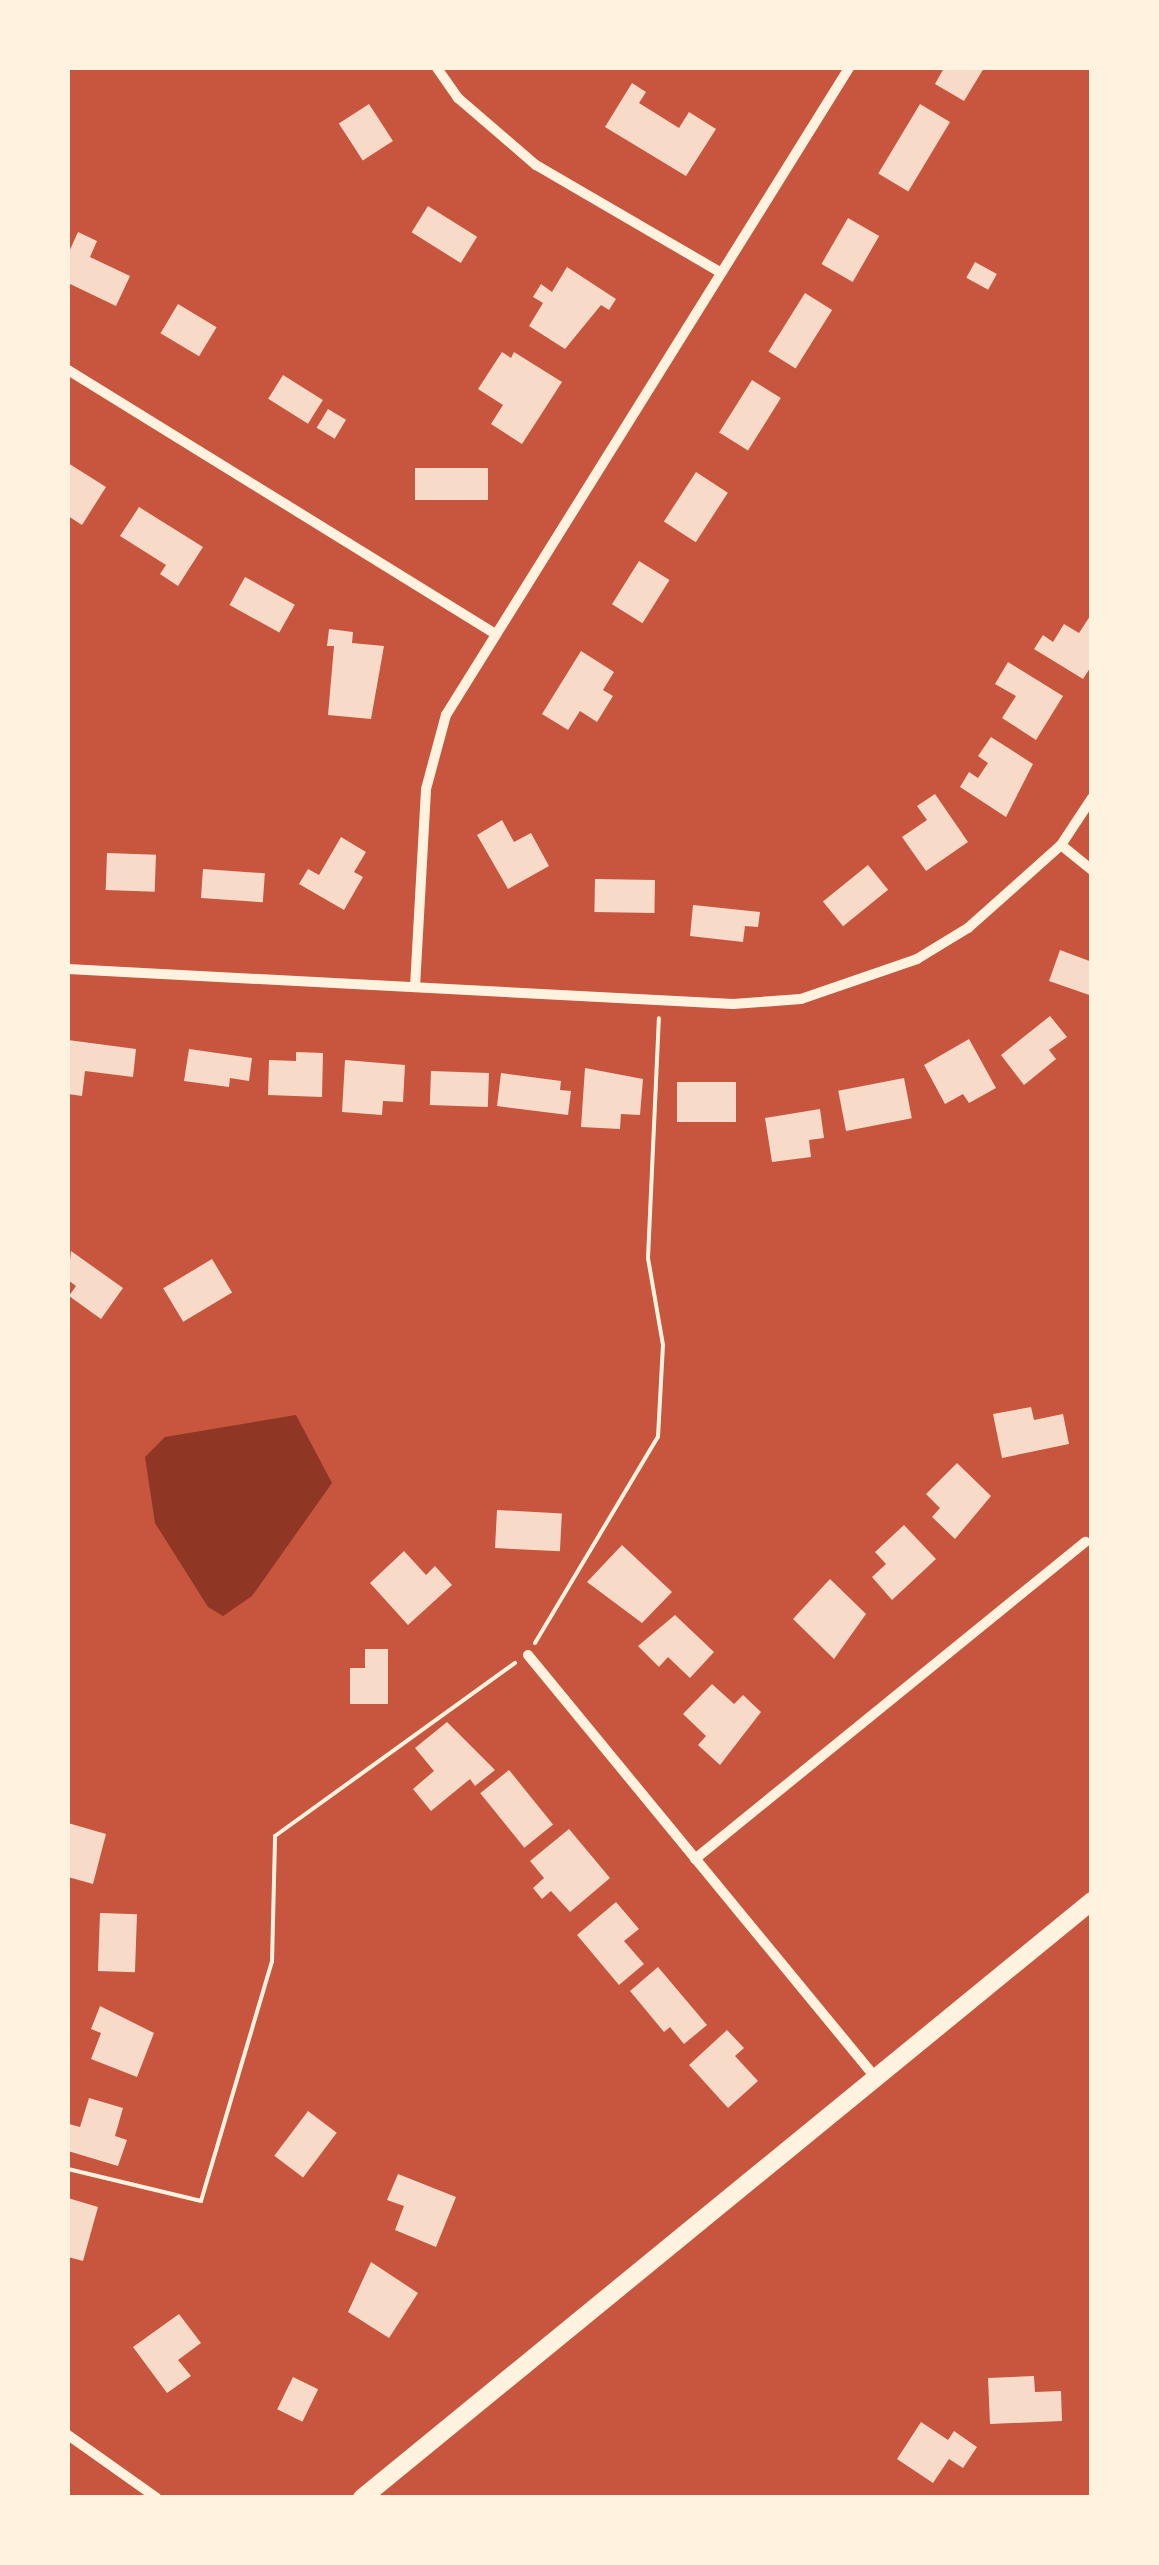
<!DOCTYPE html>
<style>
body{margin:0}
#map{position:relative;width:1159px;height:2565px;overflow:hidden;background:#c8553d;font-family:"Libre Baskerville",serif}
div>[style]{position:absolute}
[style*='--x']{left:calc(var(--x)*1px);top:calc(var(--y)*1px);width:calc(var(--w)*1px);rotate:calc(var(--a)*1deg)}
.water>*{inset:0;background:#8f3625}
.building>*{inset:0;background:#f7dbc8;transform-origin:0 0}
.path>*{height:4px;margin:-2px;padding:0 2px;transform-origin:2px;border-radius:2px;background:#fff3e0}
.minor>*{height:10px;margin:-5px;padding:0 5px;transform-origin:5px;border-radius:5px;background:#fff3e0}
.tertiary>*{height:18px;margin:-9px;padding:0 9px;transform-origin:9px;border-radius:9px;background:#fff3e0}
span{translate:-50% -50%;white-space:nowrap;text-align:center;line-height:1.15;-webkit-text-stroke:8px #fff3e0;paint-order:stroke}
.frame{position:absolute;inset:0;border:70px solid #fff3e0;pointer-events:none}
</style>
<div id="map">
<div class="water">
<i style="clip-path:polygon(296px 1415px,332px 1483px,252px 1596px,223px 1616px,208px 1607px,155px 1523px,145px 1457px,165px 1437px)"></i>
</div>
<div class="building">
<i style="clip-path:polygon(944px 68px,984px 68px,964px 101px,935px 84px)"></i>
<i style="clip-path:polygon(632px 83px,646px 92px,639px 103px,679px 128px,689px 112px,716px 129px,686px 176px,605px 127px)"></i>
<i style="left:369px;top:104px;width:44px;height:36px;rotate:57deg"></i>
<i style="left:920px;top:104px;width:35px;height:81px;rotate:31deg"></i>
<i style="left:428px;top:206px;width:58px;height:31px;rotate:32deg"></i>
<i style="left:848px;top:218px;width:36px;height:53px;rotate:30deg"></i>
<i style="clip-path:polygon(78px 232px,97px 241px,90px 257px,130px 276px,116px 306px,68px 283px,68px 254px)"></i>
<i style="left:975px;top:262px;width:25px;height:18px;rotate:29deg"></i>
<i style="clip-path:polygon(567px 267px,616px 299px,609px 310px,601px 305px,565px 349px,529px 326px,543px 303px,533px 297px,541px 284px,552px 292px)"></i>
<i style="left:805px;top:293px;width:32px;height:69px;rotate:32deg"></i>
<i style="left:178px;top:304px;width:45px;height:34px;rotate:31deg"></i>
<i style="clip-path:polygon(502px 352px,511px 358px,514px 352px,562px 382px,522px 444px,491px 424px,503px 405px,478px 389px)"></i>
<i style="left:283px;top:375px;width:47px;height:28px;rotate:32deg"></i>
<i style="left:752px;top:380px;width:34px;height:62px;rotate:32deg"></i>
<i style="left:328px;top:409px;width:21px;height:22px;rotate:31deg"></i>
<i style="clip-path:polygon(68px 463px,106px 487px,82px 525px,68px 516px)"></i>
<i style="left:415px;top:468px;width:73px;height:32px"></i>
<i style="left:696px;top:472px;width:38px;height:59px;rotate:33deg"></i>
<i style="clip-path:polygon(139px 507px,203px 547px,178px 586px,160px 574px,166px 565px,120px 536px)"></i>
<i style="left:639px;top:561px;width:36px;height:51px;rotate:32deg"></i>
<i style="left:245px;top:577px;width:57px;height:32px;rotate:29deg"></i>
<i style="clip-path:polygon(1092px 613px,1092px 665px,1083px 679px,1034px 649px,1043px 635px,1053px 642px,1064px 624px,1079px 633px)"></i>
<i style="clip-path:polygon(329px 629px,353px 632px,352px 643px,384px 646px,371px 719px,328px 715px,334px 646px,327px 646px)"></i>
<i style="clip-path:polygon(581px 651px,614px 672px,603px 690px,613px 696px,597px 722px,580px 711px,568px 730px,542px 714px)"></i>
<i style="clip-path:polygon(1008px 662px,1063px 696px,1036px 740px,1002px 718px,1016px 696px,995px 684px)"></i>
<i style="clip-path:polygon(991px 737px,1033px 764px,1006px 817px,960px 787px,969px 772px,978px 778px,988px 763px,978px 756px)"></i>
<i style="clip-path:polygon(935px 794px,968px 842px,926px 871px,902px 837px,927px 820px,917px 806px)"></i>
<i style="clip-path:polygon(502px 820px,514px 842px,531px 833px,549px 866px,508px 889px,477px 835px)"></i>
<i style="clip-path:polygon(341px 837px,366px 852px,354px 872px,363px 877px,344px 910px,299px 884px,308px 869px,319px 875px)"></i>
<i style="left:107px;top:853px;width:49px;height:37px;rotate:2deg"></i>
<i style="left:868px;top:865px;width:32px;height:58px;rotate:51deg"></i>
<i style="left:203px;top:869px;width:62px;height:29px;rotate:4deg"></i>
<i style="left:595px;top:879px;width:60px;height:33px;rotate:1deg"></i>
<i style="clip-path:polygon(693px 905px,760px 912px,758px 927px,745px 926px,743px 942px,690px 936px)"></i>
<i style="clip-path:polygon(1060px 950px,1092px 962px,1092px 996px,1049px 981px)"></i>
<i style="clip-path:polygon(1050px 1016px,1067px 1037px,1049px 1050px,1056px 1059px,1024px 1085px,1001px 1055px)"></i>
<i style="clip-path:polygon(969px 1039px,996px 1088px,969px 1103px,963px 1094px,945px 1104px,924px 1065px)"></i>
<i style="clip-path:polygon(68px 1040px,136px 1049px,133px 1077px,85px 1071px,82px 1096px,68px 1094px)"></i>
<i style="clip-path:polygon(189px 1049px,252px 1058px,249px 1081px,230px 1078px,229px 1087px,184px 1081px)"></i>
<i style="clip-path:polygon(296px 1052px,323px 1053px,322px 1097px,268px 1095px,269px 1060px,296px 1061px)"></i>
<i style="clip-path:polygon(345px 1060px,405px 1065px,403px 1102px,383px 1101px,382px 1115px,342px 1112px)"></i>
<i style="clip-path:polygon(585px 1068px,643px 1079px,640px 1115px,621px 1114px,620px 1129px,581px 1127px)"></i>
<i style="left:431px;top:1071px;width:58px;height:34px;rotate:2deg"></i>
<i style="clip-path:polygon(501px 1073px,561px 1081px,560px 1090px,571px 1091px,568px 1115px,497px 1106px)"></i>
<i style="left:904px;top:1078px;width:41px;height:67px;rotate:79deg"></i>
<i style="left:677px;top:1082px;width:59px;height:40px"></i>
<i style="clip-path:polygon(820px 1109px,824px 1138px,809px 1140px,811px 1157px,772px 1162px,765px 1118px)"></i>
<i style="clip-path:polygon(71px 1251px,123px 1288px,101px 1319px,69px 1296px,76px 1286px,68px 1280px)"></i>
<i style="left:212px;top:1259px;width:39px;height:57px;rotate:59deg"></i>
<i style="clip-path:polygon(1031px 1407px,1034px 1420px,1063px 1414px,1069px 1444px,1002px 1458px,993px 1414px)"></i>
<i style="clip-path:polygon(957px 1463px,991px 1496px,955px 1539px,932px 1517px,940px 1508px,926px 1494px)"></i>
<i style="left:497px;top:1510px;width:65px;height:38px;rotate:3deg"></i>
<i style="clip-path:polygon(904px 1525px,936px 1559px,892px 1600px,872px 1577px,886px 1564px,875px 1552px)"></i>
<i style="clip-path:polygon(622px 1545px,672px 1592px,642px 1623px,587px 1582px)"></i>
<i style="clip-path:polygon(404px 1551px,426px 1575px,435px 1566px,452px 1585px,408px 1625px,370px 1583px)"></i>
<i style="clip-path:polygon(830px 1579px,866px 1614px,834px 1659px,793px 1619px)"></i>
<i style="clip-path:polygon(675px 1615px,714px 1652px,690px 1678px,668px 1657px,659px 1667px,638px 1646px)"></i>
<i style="clip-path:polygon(365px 1649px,388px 1649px,388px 1704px,350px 1704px,350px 1668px,365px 1668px)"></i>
<i style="clip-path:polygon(712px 1684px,734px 1704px,743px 1695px,761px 1712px,720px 1765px,698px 1745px,706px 1736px,683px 1714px)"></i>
<i style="clip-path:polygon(447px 1722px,495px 1770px,475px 1786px,470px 1779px,431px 1811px,413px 1789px,434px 1771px,415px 1748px)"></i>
<i style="left:509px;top:1770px;width:70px;height:37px;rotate:51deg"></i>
<i style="clip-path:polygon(68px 1823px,106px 1834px,93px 1884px,68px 1877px)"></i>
<i style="clip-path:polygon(569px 1829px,610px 1878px,570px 1912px,551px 1891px,542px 1899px,533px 1888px,544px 1878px,530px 1861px)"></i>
<i style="clip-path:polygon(616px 1902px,639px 1929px,624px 1941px,644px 1964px,619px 1985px,577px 1935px)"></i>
<i style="left:100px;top:1913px;width:37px;height:58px;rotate:2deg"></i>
<i style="clip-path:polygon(658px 1967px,707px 2025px,684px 2044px,670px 2027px,664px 2032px,630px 1991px)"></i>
<i style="clip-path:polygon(100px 2006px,154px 2033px,137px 2077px,91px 2059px,101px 2033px,91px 2029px)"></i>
<i style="clip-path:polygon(727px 2030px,744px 2048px,735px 2056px,758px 2081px,728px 2108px,689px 2065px)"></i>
<i style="clip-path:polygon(89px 2098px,123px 2108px,115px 2136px,127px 2140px,118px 2166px,68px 2151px,69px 2124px,80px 2127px)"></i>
<i style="left:308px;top:2111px;width:36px;height:56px;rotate:37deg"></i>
<i style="clip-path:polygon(398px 2174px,456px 2197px,436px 2247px,395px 2230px,404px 2206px,387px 2200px)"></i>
<i style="clip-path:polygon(68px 2198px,98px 2207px,83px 2261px,68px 2257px)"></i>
<i style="clip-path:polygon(371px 2262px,418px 2293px,389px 2338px,348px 2312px)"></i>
<i style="clip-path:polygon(179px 2314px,201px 2343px,178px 2360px,191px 2376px,167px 2393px,133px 2347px)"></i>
<i style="clip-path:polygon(1034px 2376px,1035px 2392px,1061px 2391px,1062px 2421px,990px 2424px,988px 2378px)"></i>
<i style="left:293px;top:2377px;width:28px;height:36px;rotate:26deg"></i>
<i style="clip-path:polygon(921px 2422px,948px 2440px,954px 2431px,977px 2447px,963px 2468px,949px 2459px,933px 2483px,897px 2459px)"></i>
</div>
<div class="path">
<i style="--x:535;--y:1643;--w:240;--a:-59.2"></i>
<i style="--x:658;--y:1437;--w:92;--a:-86.9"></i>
<i style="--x:663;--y:1345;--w:88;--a:-99.8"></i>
<i style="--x:648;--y:1258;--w:240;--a:-87.4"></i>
<i style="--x:68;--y:2169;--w:137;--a:13.5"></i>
<i style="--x:201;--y:2201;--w:249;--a:-73.5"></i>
<i style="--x:272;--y:1962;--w:126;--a:-88.6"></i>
<i style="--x:275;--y:1836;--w:296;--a:-35.8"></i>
</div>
<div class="minor">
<i style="--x:437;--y:68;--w:37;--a:55"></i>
<i style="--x:458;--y:98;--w:103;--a:40.7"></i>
<i style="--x:536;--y:165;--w:213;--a:30.2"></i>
<i style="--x:68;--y:370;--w:501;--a:31.69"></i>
<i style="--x:1061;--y:845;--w:40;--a:39"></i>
<i style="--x:68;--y:969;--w:666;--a:3.01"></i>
<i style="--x:733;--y:1004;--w:68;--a:-4.2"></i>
<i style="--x:801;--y:999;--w:123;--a:-19"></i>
<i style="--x:917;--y:959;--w:60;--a:-31.3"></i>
<i style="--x:968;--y:928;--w:125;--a:-41.7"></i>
<i style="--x:1061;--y:845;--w:56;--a:-56.6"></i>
<i style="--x:415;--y:987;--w:198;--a:-86.8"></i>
<i style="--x:426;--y:789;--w:77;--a:-74.9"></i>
<i style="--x:446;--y:715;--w:762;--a:-58.08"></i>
<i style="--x:528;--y:1655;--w:546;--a:50.57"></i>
<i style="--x:695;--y:1859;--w:503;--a:-39.1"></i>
<i style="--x:68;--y:2435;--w:109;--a:35.3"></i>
</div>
<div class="tertiary">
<i style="--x:362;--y:2498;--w:943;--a:-39.28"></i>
</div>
<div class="frame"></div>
</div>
